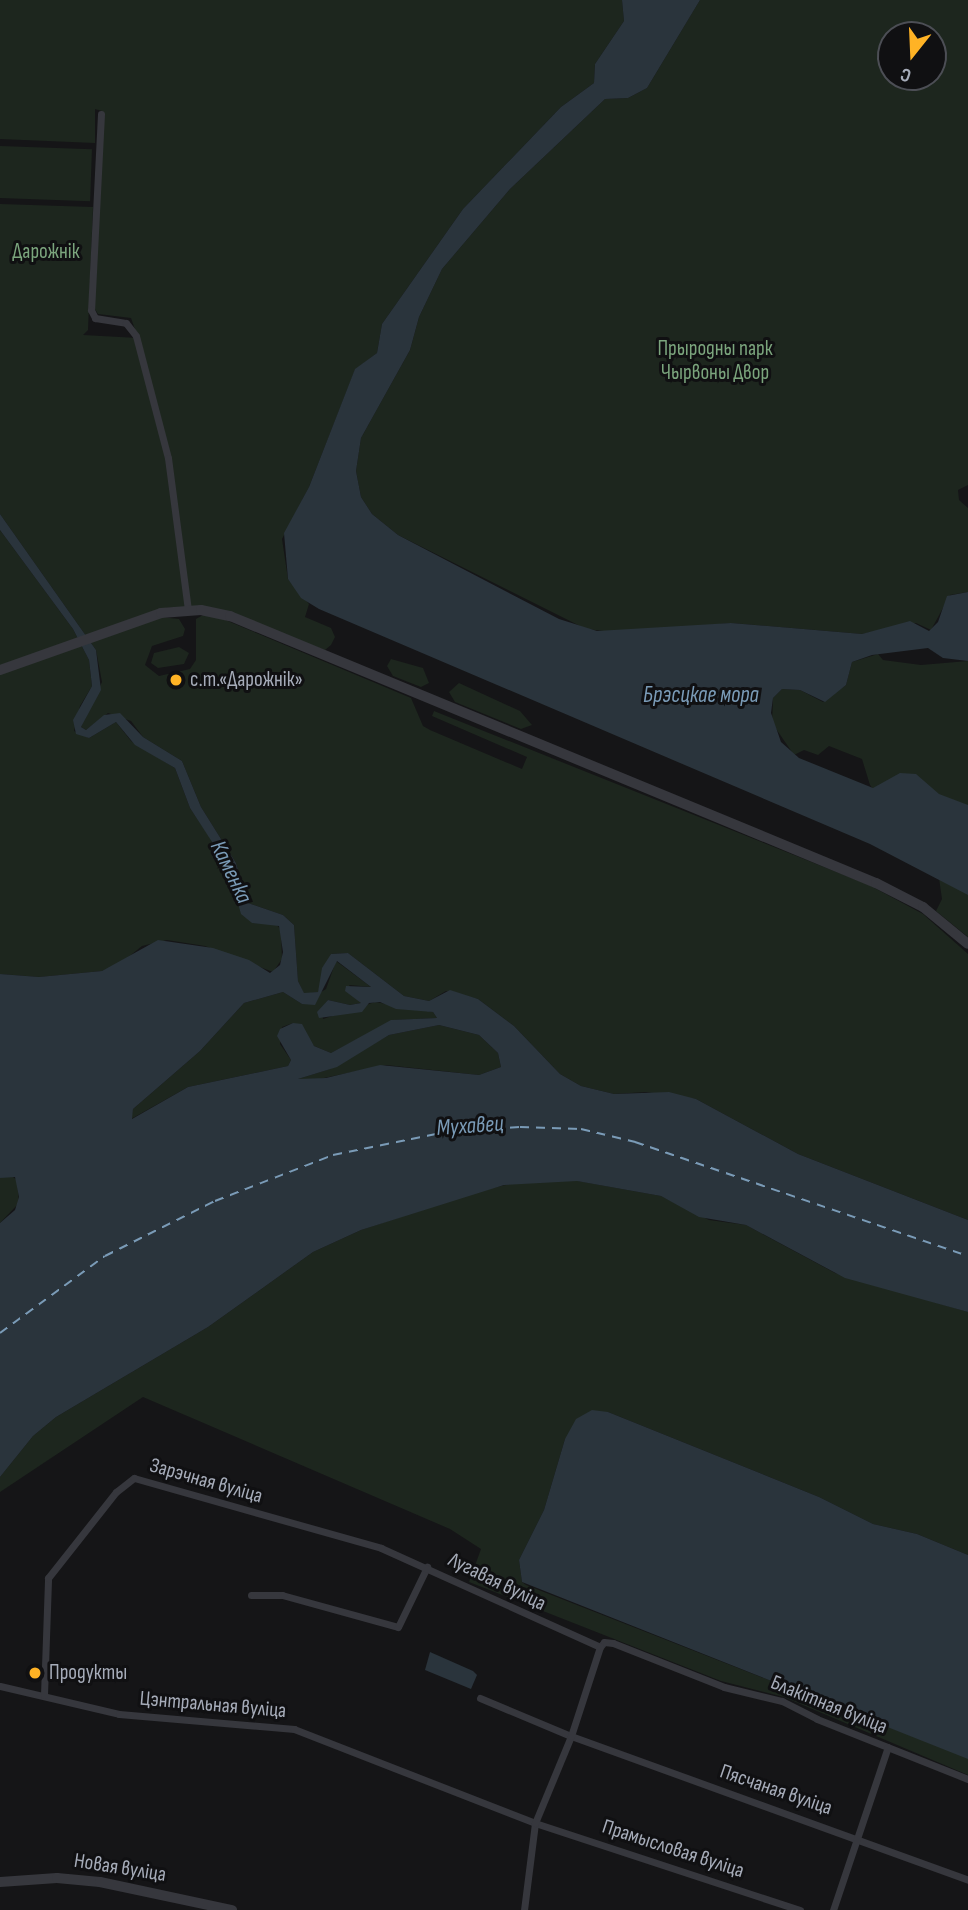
<!DOCTYPE html>
<meta charset="utf-8">
<style>
body{margin:0}
#map{position:relative;width:968px;height:1910px;overflow:hidden;background:#151517;font-family:"Sofia Sans Condensed",sans-serif}
div>[style]{position:absolute}
[style*='--x']{left:calc(var(--x)*1px);top:calc(var(--y)*1px);width:calc(var(--w)*1px);rotate:calc(var(--a)*1deg)}
.green>*{inset:0;background:#1d261e;transform-origin:0 0}
.water>*{inset:0;background:#2a343c}
.ferry>*{height:2px;margin-top:-1px;transform-origin:0;background:repeating-linear-gradient(90deg,#7a9bb7 0 9px,transparent 0 16px)}
.minor>*{height:7px;margin:-3.5px;padding:0 3.5px;transform-origin:3.5px;border-radius:3.5px;background:#36373d}
.tertiary>*{height:10px;margin:-5px;padding:0 5px;transform-origin:5px;border-radius:5px;background:#36373d}
.dots>*{width:19px;height:19px;translate:-50% -50%;box-sizing:border-box;border:4px solid #101012;border-radius:50%}
span{translate:-50% -50%;white-space:nowrap;text-align:center;line-height:1.15;-webkit-text-stroke:6px #101012;paint-order:stroke}
.park-label{font-size:21px;color:#7ba57d}
.poi-label{font-size:21px;color:#a6acb9}
.left{translate:0 -50%;text-align:left}
.street-label{font-size:21px;color:#a6acb9}
.water-label{font-size:23px;color:#7a9bb7;font-style:italic}
.north{position:absolute;left:877px;top:21px;width:70px;height:70px;box-sizing:border-box;background:#101012;border:2px solid #4c4e55;border-radius:50%;rotate:198deg;font-size:19px;font-weight:700;line-height:28px;text-align:center;color:#a6acb9}
.north::after{content:'';display:block;margin:auto;width:24px;height:32px;background:#ffb325;clip-path:polygon(50% 0,100% 100%,50% 72%,0 100%)}
</style>
<div id="map">
<div class="green">
<i style="clip-path:polygon(0 0,622px 0,624px 21px,595px 64px,594px 83px,561px 107px,463px 209px,382px 324px,377px 353px,355px 370px,309px 487px,282px 539px,288px 579px,309px 604px,305px 617px,331px 628px,335px 637px,331px 645px,325px 650px,204px 607px,179px 607px,166px 608px,160px 617px,179px 619px,185px 629px,183px 636px,152px 646px,145px 665px,159px 676px,190px 669px,196px 660px,196px 619px,203px 615px,223px 619px,411px 698px,423px 726px,430px 730px,522px 769px,527px 757px,432px 716px,434px 711px,869px 885px,923px 914px,968px 954px,968px 1220px,798px 1154px,696px 1099px,646px 1092px,614px 1094px,581px 1086px,560px 1074px,514px 1026px,478px 999px,446px 991px,429px 1001px,404px 996px,348px 953px,331px 954px,318px 992px,304px 994px,298px 981px,294px 925px,283px 915px,248px 903px,236px 863px,201px 807px,182px 761px,143px 737px,131px 721px,108px 713px,86px 730px,81px 727px,102px 682px,96px 650px,0 514px,0 204px,93px 207px,88px 330px,83px 335px,138px 338px,131px 318px,98px 314px,94px 308px,102px 111px,95px 109px,95px 143px,0 139px)"></i>
<i style="clip-path:polygon(evenodd,700px 0,968px 0,968px 485px,958px 490px,959px 500px,968px 508px,968px 592px,950px 595px,931px 630px,916px 623px,862px 634px,731px 623px,622px 633px,586px 629px,398px 535px,372px 514px,361px 497px,356px 471px,361px 438px,410px 350px,419px 317px,442px 269px,510px 189px,605px 99px,628px 98px,647px 88px,700px 0,891px 35px,933px 35px,933px 77px,891px 77px,891px 35px)"></i>
<i style="left:0;top:146px;width:92px;height:52px;rotate:2deg"></i>
<i style="clip-path:polygon(0 530px,73px 629px,89px 660px,92px 686px,80px 706px,74px 731px,89px 738px,116px 722px,131px 741px,175px 768px,190px 808px,223px 857px,252px 923px,276px 924px,281px 930px,282px 959px,273px 972px,205px 946px,167px 940px,142px 946px,121px 963px,102px 971px,39px 977px,0 974px)"></i>
<i style="clip-path:polygon(179px 647px,189px 653px,184px 664px,158px 668px,151px 663px,154px 653px)"></i>
<i style="clip-path:polygon(878px 654px,883px 660px,921px 665px,968px 661px,968px 937px,936px 911px,942px 899px,939px 878px,870px 785px,862px 759px,829px 746px,818px 755px,804px 750px,794px 755px,772px 723px,773px 698px,782px 689px,800px 690px,823px 702px,846px 685px,852px 662px)"></i>
<i style="clip-path:polygon(391px 659px,423px 668px,429px 683px,421px 687px,393px 676px,387px 666px)"></i>
<i style="clip-path:polygon(459px 683px,520px 711px,532px 725px,521px 729px,455px 702px,449px 692px)"></i>
<i style="clip-path:polygon(336px 961px,371px 987px,349px 985px,361px 1003px,350px 1005px,328px 1000px,322px 1008px,323px 1019px,375px 1002px,433px 1012px,437px 1018px,394px 1020px,331px 1053px,314px 1046px,293px 1023px,282px 1027px,280px 1044px,291px 1060px,288px 1066px,188px 1087px,131px 1119px,133px 1109px,200px 1051px,244px 1003px,283px 992px,302px 1004px,326px 989px)"></i>
<i style="clip-path:polygon(439px 1025px,479px 1035px,498px 1053px,501px 1067px,479px 1075px,386px 1065px,319px 1079px,298px 1079px,330px 1069px,389px 1035px)"></i>
<i style="clip-path:polygon(9px 1174px,17px 1180px,19px 1203px,0 1223px,0 1178px)"></i>
<i style="clip-path:polygon(528px 1180px,578px 1181px,661px 1196px,709px 1220px,746px 1225px,835px 1273px,968px 1312px,968px 1555px,917px 1534px,873px 1524px,819px 1497px,608px 1412px,565px 1439px,544px 1510px,519px 1560px,522px 1582px,526px 1585px,968px 1758px,968px 1775px,784px 1697px,721px 1681px,469px 1582px,481px 1549px,450px 1529px,143px 1397px,0 1492px,0 1477px,33px 1436px,56px 1417px,208px 1327px,313px 1252px,361px 1230px,479px 1191px)"></i>
</div>
<div class="water">
<i style="clip-path:polygon(622px 0,700px 0,647px 88px,628px 98px,605px 99px,510px 189px,442px 269px,419px 317px,410px 350px,361px 438px,356px 471px,361px 497px,372px 514px,398px 535px,559px 619px,597px 631px,731px 623px,862px 634px,910px 621px,929px 631px,938px 622px,947px 596px,968px 592px,968px 661px,943px 658px,928px 648px,872px 655px,852px 662px,846px 685px,825px 702px,800px 690px,782px 689px,773px 698px,771px 713px,781px 742px,799px 758px,873px 788px,900px 773px,916px 774px,939px 794px,968px 805px,968px 895px,870px 844px,319px 609px,301px 598px,288px 579px,284px 533px,309px 487px,355px 369px,377px 353px,382px 324px,463px 209px,561px 107px,594px 83px,595px 64px,624px 21px)"></i>
<i style="clip-path:polygon(evenodd,0 514px,96px 650px,101px 690px,81px 727px,86px 730px,104px 715px,120px 713px,143px 737px,182px 761px,201px 807px,236px 863px,248px 903px,283px 915px,294px 925px,298px 981px,304px 993px,318px 992px,322px 968px,331px 954px,348px 953px,404px 996px,429px 1001px,450px 990px,478px 999px,514px 1026px,560px 1074px,581px 1086px,614px 1094px,669px 1092px,696px 1099px,798px 1154px,968px 1220px,968px 1312px,845px 1278px,746px 1225px,699px 1217px,661px 1196px,577px 1181px,504px 1185px,361px 1230px,313px 1252px,208px 1327px,56px 1417px,33px 1436px,0 1477px,0 1223px,15px 1210px,19px 1197px,15px 1177px,0 1178px,0 974px,39px 977px,102px 971px,158px 940px,213px 948px,249px 960px,270px 973px,280px 965px,283px 952px,279px 926px,252px 923px,241px 914px,227px 865px,190px 808px,175px 768px,135px 745px,116px 722px,89px 738px,76px 734px,73px 720px,92px 686px,89px 660px,73px 629px,0 530px,0 514px,337px 961px,371px 987px,346px 986px,345px 991px,361px 1003px,350px 1005px,328px 1000px,317px 1012px,319px 1018px,362px 1012px,369px 1003px,380px 1002px,396px 1009px,433px 1012px,437px 1018px,391px 1020px,331px 1053px,314px 1046px,302px 1024px,293px 1023px,280px 1029px,277px 1036px,291px 1060px,288px 1066px,188px 1087px,132px 1119px,133px 1109px,200px 1051px,244px 1003px,283px 992px,302px 1004px,315px 1005px,337px 961px,0 514px,439px 1025px,479px 1035px,498px 1053px,501px 1067px,479px 1075px,380px 1065px,326px 1078px,298px 1079px,337px 1067px,389px 1035px,439px 1025px)"></i>
<i style="clip-path:polygon(592px 1410px,608px 1412px,819px 1497px,873px 1524px,917px 1534px,968px 1555px,968px 1759px,522px 1582px,519px 1560px,544px 1510px,565px 1439px,576px 1419px)"></i>
<i style="clip-path:polygon(430px 1652px,473px 1671px,477px 1675px,471px 1689px,425px 1670px)"></i>
</div>
<div class="ferry">
<i style="--x:0;--y:1333;--w:130;--a:-36.3"></i>
<i style="--x:105;--y:1256;--w:123;--a:-26.6"></i>
<i style="--x:215;--y:1201;--w:127;--a:-21.3"></i>
<i style="--x:333;--y:1155;--w:115;--a:-11.5"></i>
<i style="--x:446;--y:1132;--w:74;--a:-3.9"></i>
<i style="--x:520;--y:1127;--w:61;--a:1.9"></i>
<i style="--x:581;--y:1129;--w:56;--a:13.5"></i>
<i style="--x:635;--y:1142;--w:352;--a:18.9"></i>
</div>
<div class="minor">
<i style="--x:101;--y:114;--w:196;--a:92.9"></i>
<i style="--x:91;--y:310;--w:9;--a:63"></i>
<i style="--x:95;--y:318;--w:31;--a:9"></i>
<i style="--x:126;--y:323;--w:16;--a:52"></i>
<i style="--x:136;--y:336;--w:126;--a:75.3"></i>
<i style="--x:168;--y:458;--w:152;--a:82.5"></i>
<i style="--x:251;--y:1595;--w:31;--a:0"></i>
<i style="--x:282;--y:1595;--w:120;--a:15.4"></i>
<i style="--x:398;--y:1627;--w:67;--a:-64.2"></i>
<i style="--x:600;--y:1647;--w:6;--a:-51"></i>
<i style="--x:604;--y:1642;--w:9;--a:6"></i>
<i style="--x:613;--y:1643;--w:119;--a:21.6"></i>
<i style="--x:724;--y:1687;--w:60;--a:13.6"></i>
<i style="--x:782;--y:1701;--w:39;--a:27"></i>
<i style="--x:817;--y:1719;--w:162;--a:21.7"></i>
<i style="--x:0;--y:1686;--w:122;--a:13.2"></i>
<i style="--x:119;--y:1714;--w:176;--a:4.9"></i>
<i style="--x:294;--y:1729;--w:259;--a:21.3"></i>
<i style="--x:535;--y:1823;--w:279;--a:18.2"></i>
<i style="--x:44;--y:1695;--w:117;--a:-88"></i>
<i style="--x:48;--y:1578;--w:110;--a:-51.7"></i>
<i style="--x:116;--y:1492;--w:23;--a:-38"></i>
<i style="--x:134;--y:1478;--w:257;--a:15.8"></i>
<i style="--x:381;--y:1548;--w:240;--a:24.3"></i>
<i style="--x:480;--y:1698;--w:99;--a:22.7"></i>
<i style="--x:571;--y:1736;--w:422;--a:19.9"></i>
<i style="--x:524;--y:1910;--w:88;--a:-82.8"></i>
<i style="--x:535;--y:1823;--w:94;--a:-67.5"></i>
<i style="--x:571;--y:1736;--w:94;--a:-72"></i>
<i style="--x:833;--y:1910;--w:172;--a:-71.4"></i>
</div>
<div class="tertiary">
<i style="--x:0;--y:670;--w:171;--a:-19.5"></i>
<i style="--x:161;--y:613;--w:40;--a:-4.3"></i>
<i style="--x:201;--y:610;--w:30;--a:12"></i>
<i style="--x:230;--y:616;--w:699;--a:22.46"></i>
<i style="--x:876;--y:883;--w:53;--a:27.1"></i>
<i style="--x:923;--y:907;--w:58;--a:39.4"></i>
<i style="--x:0;--y:1882;--w:57;--a:-4"></i>
<i style="--x:57;--y:1878;--w:43;--a:5.3"></i>
<i style="--x:100;--y:1882;--w:135;--a:12"></i>
</div>
<div class="dots">
<i style="left:176px;top:680px;background:#ffb325"></i>
<i style="left:35px;top:1673px;background:#ffb325"></i>
</div>
<div class="park-label">
<span style="left:46px;top:252px">Дарожнік</span>
<span style="left:715px;top:361px">Прыродны парк<br>Чырвоны Двор</span>
</div>
<div class="poi-label">
<span class="left" style="left:190px;top:680px">с.т.«Дарожнік»</span>
<span class="left" style="left:49px;top:1673px">Продукты</span>
</div>
<div class="street-label">
<span style="left:206px;top:1481px;rotate:16deg">Зарэчная вуліца</span>
<span style="left:497px;top:1582px;rotate:26deg">Лугавая вуліца</span>
<span style="left:213px;top:1705px;rotate:5deg">Цэнтральная вуліца</span>
<span style="left:829px;top:1705px;rotate:22deg">Блакітная вуліца</span>
<span style="left:776px;top:1790px;rotate:19deg">Пясчаная вуліца</span>
<span style="left:673px;top:1849px;rotate:18deg">Прамысловая вуліца</span>
<span style="left:120px;top:1868px;rotate:9deg">Новая вуліца</span>
</div>
<div class="water-label">
<span style="left:701px;top:695px">Брэсцкае мора</span>
<span style="left:231px;top:872px;rotate:64deg">Каменка</span>
<span style="left:470px;top:1126px;rotate:-4deg">Мухавец</span>
</div>
<div class="north">С</div>
</div>
